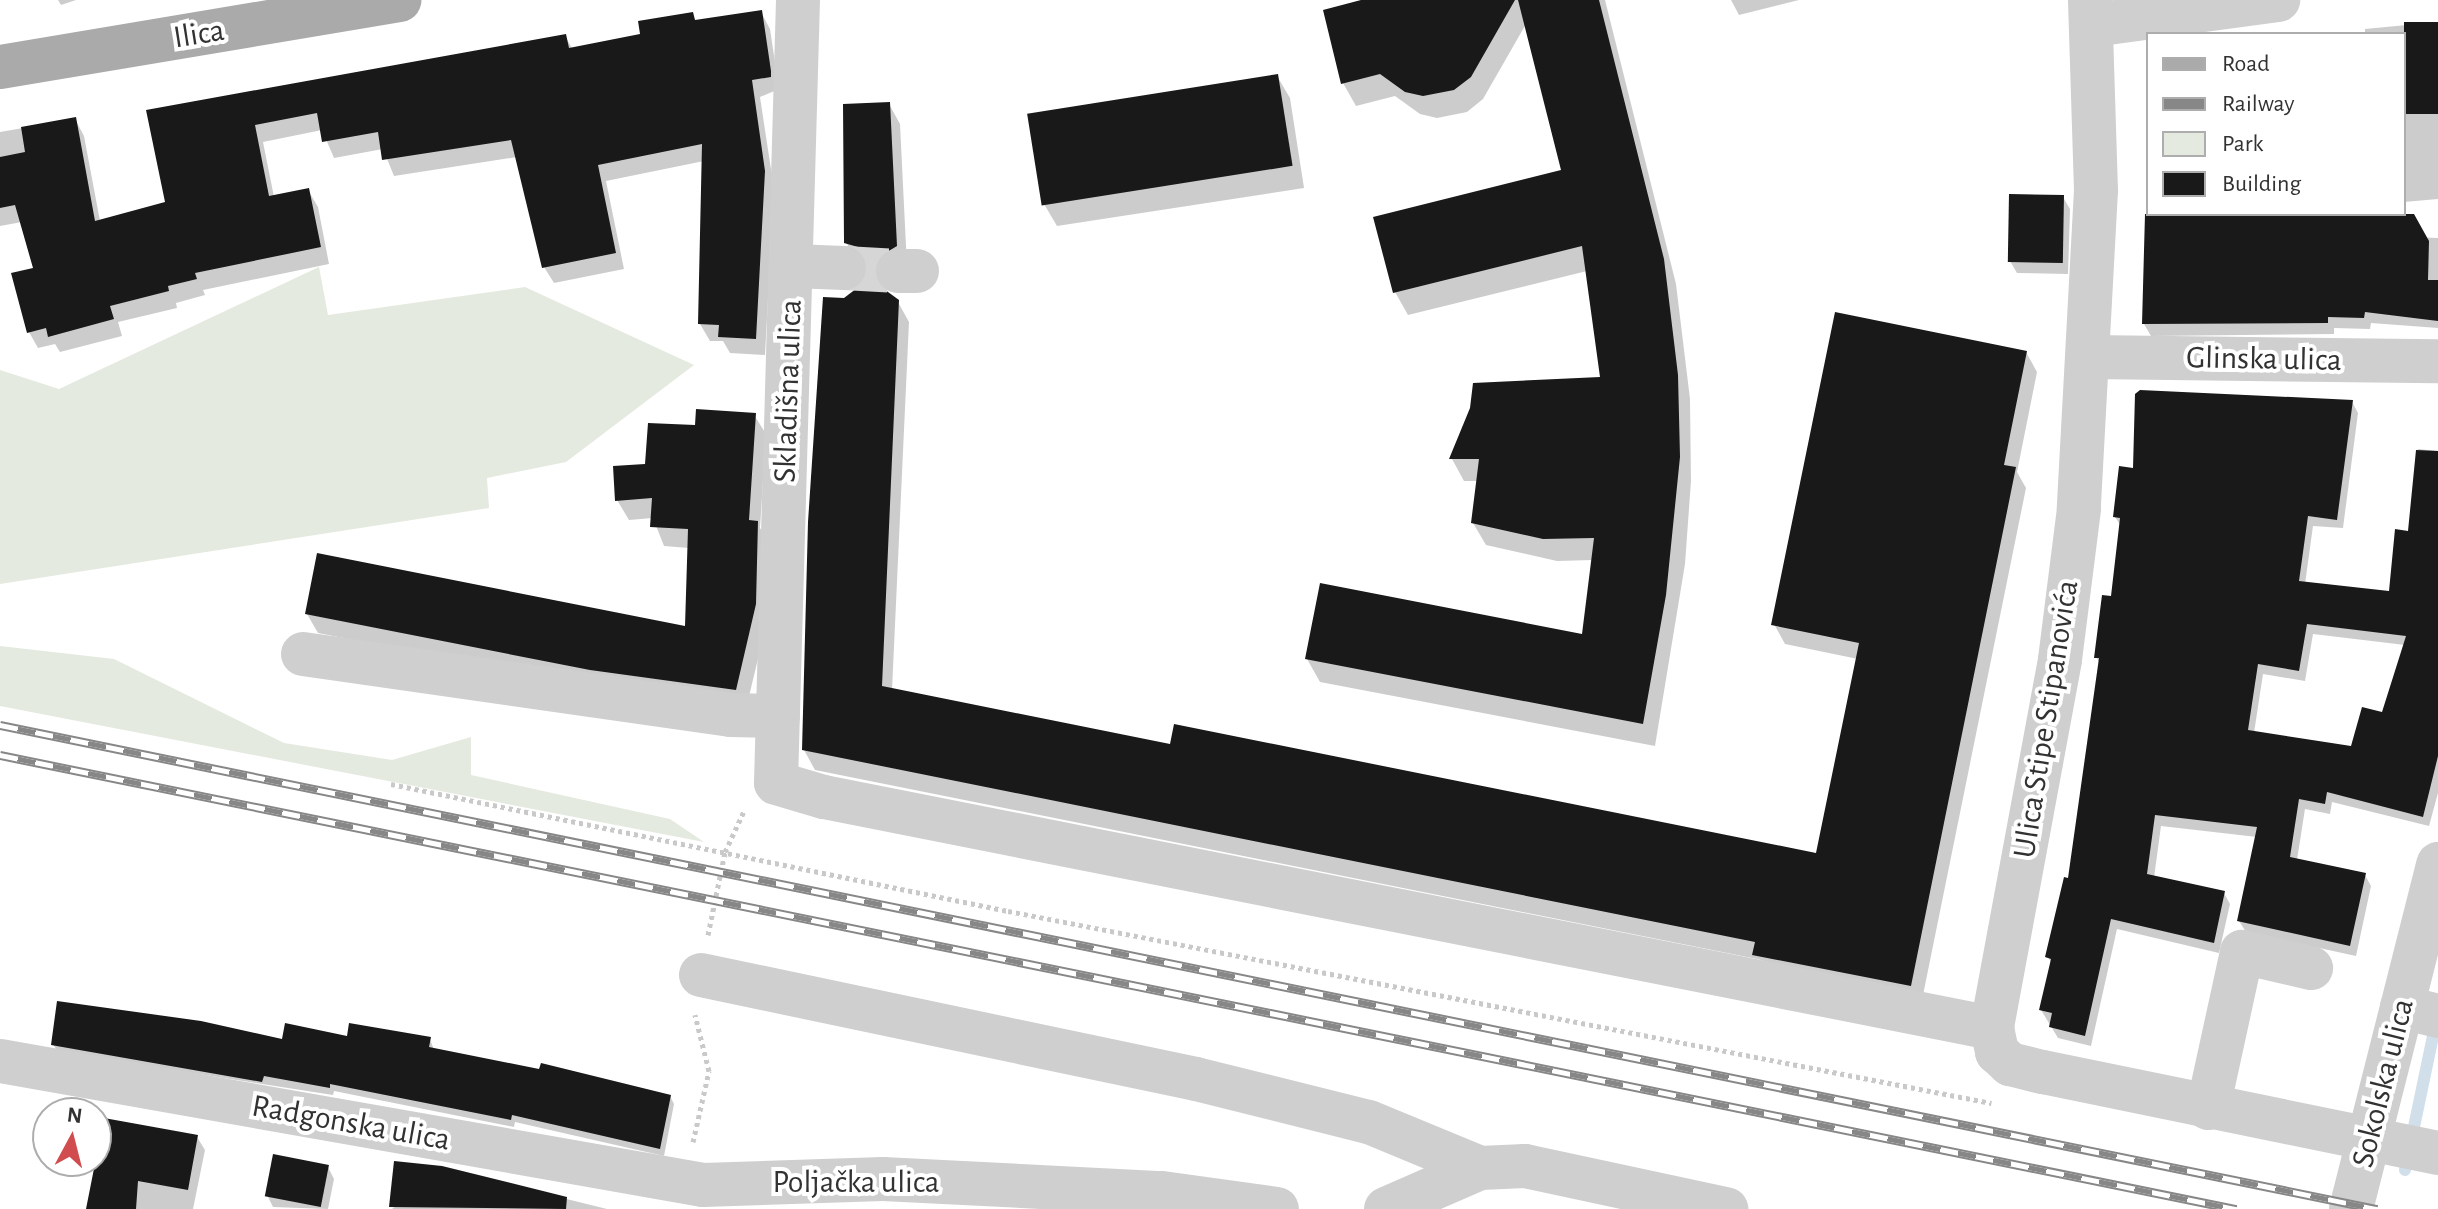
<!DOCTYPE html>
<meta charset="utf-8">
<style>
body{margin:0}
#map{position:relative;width:2438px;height:1209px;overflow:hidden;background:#fff;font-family:"Alegreya Sans",sans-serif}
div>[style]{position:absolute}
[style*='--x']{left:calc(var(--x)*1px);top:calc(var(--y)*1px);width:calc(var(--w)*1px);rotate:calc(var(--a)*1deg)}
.green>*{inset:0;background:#e4eadf}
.shadow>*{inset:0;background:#0003}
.stream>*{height:12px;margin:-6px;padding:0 6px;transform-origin:6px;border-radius:6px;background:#d1dfea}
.building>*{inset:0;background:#191919;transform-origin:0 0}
.minor-tunnel>*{height:44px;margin-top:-22px;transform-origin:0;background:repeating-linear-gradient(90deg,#d6d6d6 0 44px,transparent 0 66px)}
.path>*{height:5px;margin-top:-2.5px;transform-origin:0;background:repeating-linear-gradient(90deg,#c9c9c9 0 4px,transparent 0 8px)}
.minor>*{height:44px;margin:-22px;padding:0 22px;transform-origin:22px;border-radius:22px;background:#cfcfcf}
.major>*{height:44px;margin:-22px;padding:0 22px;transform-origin:22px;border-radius:22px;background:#aaa}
.rail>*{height:9px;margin-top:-4.5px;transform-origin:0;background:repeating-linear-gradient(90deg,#fff 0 18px,#878787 0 36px);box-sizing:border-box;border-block:2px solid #878787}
span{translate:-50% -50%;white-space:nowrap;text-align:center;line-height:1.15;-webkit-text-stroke:8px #fff;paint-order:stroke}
.street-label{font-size:32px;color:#323232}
.legend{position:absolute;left:2146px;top:32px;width:260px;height:184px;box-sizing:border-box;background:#fff;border:2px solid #adadad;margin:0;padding:10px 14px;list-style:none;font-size:24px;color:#323232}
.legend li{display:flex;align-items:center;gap:16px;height:40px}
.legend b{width:40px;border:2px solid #adadad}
.north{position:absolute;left:32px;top:1097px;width:80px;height:80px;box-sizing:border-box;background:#fff;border:2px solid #adadad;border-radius:50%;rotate:7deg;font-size:22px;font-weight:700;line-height:32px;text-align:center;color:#323232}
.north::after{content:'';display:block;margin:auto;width:28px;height:36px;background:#d14c4e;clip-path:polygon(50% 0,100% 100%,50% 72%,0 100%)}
</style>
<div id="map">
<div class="green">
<i style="clip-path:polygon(319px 267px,328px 315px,525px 287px,694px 365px,566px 462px,487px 478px,489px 508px,0 584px,0 370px,59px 389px)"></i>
<i style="clip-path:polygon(0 646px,114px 659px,284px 743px,392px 760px,471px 737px,471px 775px,670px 819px,704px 842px,0 706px)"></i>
</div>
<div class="shadow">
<i style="clip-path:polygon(58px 0,76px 0,61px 5px)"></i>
<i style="clip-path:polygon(1370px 0,1605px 0,1676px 284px,1690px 399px,1691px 481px,1685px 564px,1655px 746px,1320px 682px,1307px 659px,1584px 636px,1593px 560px,1557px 561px,1486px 545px,1473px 523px,1478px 481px,1464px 481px,1452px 459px,1603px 379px,1587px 271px,1408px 315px,1395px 292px,1563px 171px,1526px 24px,1483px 99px,1467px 112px,1437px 118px,1420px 114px,1395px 96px,1356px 106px,1343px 83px)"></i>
<i style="clip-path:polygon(1731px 0,1799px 0,1739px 15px)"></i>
<i style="clip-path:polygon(761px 12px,770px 29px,779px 89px,760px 97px,774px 189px,765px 355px,730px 353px,723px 341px,710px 341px,700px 324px,704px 161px,606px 181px,624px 269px,554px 283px,544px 267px,517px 157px,394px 176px,383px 149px,334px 158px,322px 130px,263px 142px,274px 197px,308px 190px,318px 207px,329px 264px,203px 290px,205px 295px,176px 303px,177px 308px,118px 322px,122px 336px,60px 352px,55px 344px,38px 348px,29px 332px,35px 269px,22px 222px,0 226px,0 132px,75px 119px,84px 136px,100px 221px,168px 204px,148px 111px,565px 36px,573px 50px,643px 35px,692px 15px,697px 22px)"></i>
<i style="clip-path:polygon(2438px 22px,2438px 199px,2404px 202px,2404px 34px,2365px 34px,2365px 29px)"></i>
<i style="clip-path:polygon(1277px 76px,1290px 98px,1304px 188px,1057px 226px,1044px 204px)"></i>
<i style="clip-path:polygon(889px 104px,900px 124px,907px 266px,887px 278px,883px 291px,898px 302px,909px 322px,892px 690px,1172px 747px,1818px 855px,1858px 659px,1785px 644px,1774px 624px,2026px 352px,2037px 372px,2017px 472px,2026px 488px,1921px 1005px,1757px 959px,815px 770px,804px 750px,844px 300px,866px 283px,871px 270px,857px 262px,846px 242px)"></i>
<i style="clip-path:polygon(2063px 197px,2070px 209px,2068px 274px,2017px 273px,2010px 261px)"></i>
<i style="clip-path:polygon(2147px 205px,2148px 214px,2333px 214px,2333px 234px,2438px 238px,2438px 328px,2371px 323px,2370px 329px,2334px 328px,2334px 334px,2151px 336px,2144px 324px)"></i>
<i style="clip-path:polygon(evenodd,2352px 402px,2358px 413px,2343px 528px,2313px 526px,2305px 584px,2391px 593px,2409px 533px,2418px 449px,2438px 451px,2438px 793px,2429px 826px,2332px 802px,2330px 814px,2305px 809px,2297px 860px,2365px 875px,2371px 886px,2356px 956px,2246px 932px,2239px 921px,2257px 837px,2161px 826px,2154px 878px,2224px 893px,2230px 904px,2219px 953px,2117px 929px,2091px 1046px,2058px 1038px,2041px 1010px,2052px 964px,2048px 957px,2070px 880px,2101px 665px,2096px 657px,2113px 598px,2121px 526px,2115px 517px,2135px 470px,2352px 402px,2313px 634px,2405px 645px,2383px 715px,2352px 748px,2254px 733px,2263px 674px,2305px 681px,2313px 634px)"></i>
<i style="clip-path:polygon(754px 415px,766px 434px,760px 528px,769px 542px,766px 625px,746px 709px,603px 689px,318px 633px,307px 614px,687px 628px,689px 548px,664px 546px,653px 518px,629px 520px,617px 500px,647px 466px,697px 427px)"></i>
<i style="clip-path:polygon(430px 1039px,434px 1050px,670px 1096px,674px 1104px,664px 1156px,515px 1122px,514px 1127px,334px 1091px,333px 1095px,58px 1052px,53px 1044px)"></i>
<i style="clip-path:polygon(197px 1137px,205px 1150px,193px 1209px,88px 1209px)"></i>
<i style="clip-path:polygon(328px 1167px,334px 1179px,328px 1209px,273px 1207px,267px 1195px)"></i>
<i style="clip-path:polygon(442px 1168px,607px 1209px,392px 1209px)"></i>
</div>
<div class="stream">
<i style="--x:2405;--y:1170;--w:151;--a:-78.2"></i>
</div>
<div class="building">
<i style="clip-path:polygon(1361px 0,1515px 0,1471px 77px,1454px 90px,1423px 96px,1405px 92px,1380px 74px,1341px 84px,1323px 10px)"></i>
<i style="clip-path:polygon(1518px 0,1599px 0,1664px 259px,1678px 375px,1680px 457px,1666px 595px,1643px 724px,1305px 659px,1320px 583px,1582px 634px,1594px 538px,1543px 539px,1471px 523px,1479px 459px,1449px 459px,1470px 408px,1473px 383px,1600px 377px,1582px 246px,1393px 293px,1373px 217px,1561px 170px)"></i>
<i style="clip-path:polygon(762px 10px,771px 71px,771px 77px,752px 80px,765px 171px,756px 339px,718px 337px,719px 325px,698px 324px,702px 144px,598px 165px,616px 253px,542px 268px,511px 140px,382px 160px,378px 132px,322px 142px,317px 113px,255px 125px,269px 196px,309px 188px,321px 247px,195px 273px,197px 279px,168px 286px,169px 291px,110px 306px,114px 319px,48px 337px,46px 328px,27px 333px,11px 273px,33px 268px,15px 205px,0 208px,0 157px,25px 152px,21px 127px,76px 117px,95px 221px,165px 202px,146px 110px,566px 34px,569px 48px,640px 34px,638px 21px,693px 12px,695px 20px)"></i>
<i style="left:2438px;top:22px;width:92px;height:34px;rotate:90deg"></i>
<i style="left:1278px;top:74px;width:93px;height:254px;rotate:81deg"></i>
<i style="clip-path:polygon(890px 102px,897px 246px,877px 258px,873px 270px,877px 284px,899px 300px,882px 686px,1170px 744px,1174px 724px,1816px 853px,1859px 643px,1771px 625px,1835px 312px,2027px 351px,2004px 465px,2016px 467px,1911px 986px,1752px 955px,1755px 942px,802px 750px,808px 522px,823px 297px,844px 298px,865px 282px,869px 270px,858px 247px,844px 243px,843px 104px)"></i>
<i style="left:2009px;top:194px;width:55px;height:68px;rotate:1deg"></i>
<i style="clip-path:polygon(2145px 214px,2414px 214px,2429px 241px,2428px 280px,2438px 280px,2438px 321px,2365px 312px,2364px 318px,2328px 317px,2328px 323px,2142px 324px)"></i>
<i style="clip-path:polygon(evenodd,2140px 390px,2353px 400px,2337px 520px,2308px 516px,2299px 581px,2389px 591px,2395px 529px,2408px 531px,2416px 450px,2438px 451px,2438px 756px,2423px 817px,2327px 792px,2325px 804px,2299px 799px,2290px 857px,2366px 873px,2350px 946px,2237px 921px,2257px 827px,2155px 815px,2147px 874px,2225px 891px,2214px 943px,2111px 919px,2085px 1036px,2049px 1027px,2052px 1013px,2039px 1010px,2051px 959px,2045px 957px,2064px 877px,2068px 878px,2099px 658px,2094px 658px,2102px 595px,2111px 596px,2120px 518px,2113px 517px,2119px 466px,2133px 468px,2135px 394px,2140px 390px,2307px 624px,2406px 636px,2382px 712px,2362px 707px,2351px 746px,2248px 730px,2258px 664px,2299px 671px,2307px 624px)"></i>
<i style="clip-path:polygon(696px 409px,756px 413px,749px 520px,758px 521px,756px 604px,736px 690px,590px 670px,305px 614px,317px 553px,685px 626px,688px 529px,650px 527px,652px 498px,615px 501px,613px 466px,645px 464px,648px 423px,695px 425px)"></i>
<i style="clip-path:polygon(57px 1001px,201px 1021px,282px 1039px,285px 1023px,347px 1036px,349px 1023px,431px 1037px,429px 1047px,539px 1069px,541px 1063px,671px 1095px,660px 1149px,512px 1115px,511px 1120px,330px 1084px,330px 1088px,264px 1076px,262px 1082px,51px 1045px)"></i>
<i style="clip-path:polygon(104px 1118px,198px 1135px,188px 1190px,138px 1181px,136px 1209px,86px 1209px)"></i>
<i style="left:273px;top:1154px;width:57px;height:43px;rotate:11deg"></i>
<i style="clip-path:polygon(394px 1161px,442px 1166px,567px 1197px,566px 1209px,389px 1207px)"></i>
</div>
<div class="minor-tunnel">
<i style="--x:844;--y:268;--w:54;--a:3.2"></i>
</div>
<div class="path">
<i style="--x:391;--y:784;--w:630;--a:11.63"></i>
<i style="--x:1008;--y:911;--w:1002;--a:11.05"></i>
<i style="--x:708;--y:935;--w:85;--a:-78.4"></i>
<i style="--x:725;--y:852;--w:47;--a:-65.1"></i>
<i style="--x:693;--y:1142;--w:73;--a:-77.3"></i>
<i style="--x:709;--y:1071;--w:58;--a:-104"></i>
</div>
<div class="minor">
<i style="--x:798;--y:0;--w:783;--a:91.61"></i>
<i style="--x:776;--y:783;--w:50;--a:16.3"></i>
<i style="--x:824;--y:797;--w:1191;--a:11.19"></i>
<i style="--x:2090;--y:0;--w:190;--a:88.2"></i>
<i style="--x:2096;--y:190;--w:319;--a:93.1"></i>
<i style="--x:2079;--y:509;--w:152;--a:97.2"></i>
<i style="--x:2060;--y:660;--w:374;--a:100.5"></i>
<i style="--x:1992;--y:1028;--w:25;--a:78"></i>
<i style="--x:1997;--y:1052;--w:18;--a:43"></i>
<i style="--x:2010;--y:1064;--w:34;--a:14"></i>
<i style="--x:2043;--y:1072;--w:403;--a:11.6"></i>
<i style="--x:2093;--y:25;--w:187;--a:-7.7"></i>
<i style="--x:792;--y:266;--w:52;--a:2.2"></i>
<i style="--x:898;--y:271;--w:19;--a:0"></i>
<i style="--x:2090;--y:357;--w:348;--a:0.7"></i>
<i style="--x:303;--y:654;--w:432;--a:8.1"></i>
<i style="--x:731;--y:715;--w:47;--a:1.2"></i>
<i style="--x:701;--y:975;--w:506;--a:11.87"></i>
<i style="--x:1196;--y:1079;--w:178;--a:14"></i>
<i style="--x:1369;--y:1122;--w:120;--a:22.5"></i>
<i style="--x:2402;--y:1007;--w:37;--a:14"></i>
<i style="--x:0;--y:1061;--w:714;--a:10"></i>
<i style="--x:703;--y:1185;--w:180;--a:-1.9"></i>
<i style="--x:883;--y:1179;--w:279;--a:2.9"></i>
<i style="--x:1162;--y:1193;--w:116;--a:7.9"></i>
<i style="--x:2208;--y:1108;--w:160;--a:-77.7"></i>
<i style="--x:2242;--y:952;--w:71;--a:13.1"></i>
<i style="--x:1386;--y:1209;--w:103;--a:-23.6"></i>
<i style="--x:1480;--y:1168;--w:45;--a:-2.5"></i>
<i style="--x:1525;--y:1166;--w:206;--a:12.1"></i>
<i style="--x:2351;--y:1209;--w:356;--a:-75.8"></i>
</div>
<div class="major">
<i style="--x:0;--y:67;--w:405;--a:-9.5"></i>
</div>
<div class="rail">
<i style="--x:0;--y:725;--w:2426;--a:11.51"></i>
<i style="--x:0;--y:755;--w:2282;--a:11.48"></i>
</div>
<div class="street-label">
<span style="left:199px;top:34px;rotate:-9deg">Ilica</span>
<span style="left:2264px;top:359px;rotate:1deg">Glinska ulica</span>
<span style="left:788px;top:391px;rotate:-88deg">Skladišna ulica</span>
<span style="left:2046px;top:719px;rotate:-81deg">Ulica Stipe Stipanovića</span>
<span style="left:2383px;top:1083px;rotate:-76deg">Sokolska ulica</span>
<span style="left:351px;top:1123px;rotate:10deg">Radgonska ulica</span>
<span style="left:856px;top:1182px">Poljačka ulica</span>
</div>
<ul class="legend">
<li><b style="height:10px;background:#aaa"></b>Road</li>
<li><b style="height:10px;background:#878787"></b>Railway</li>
<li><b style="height:22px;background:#e4eadf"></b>Park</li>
<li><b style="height:22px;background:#191919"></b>Building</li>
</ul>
<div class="north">N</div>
</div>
